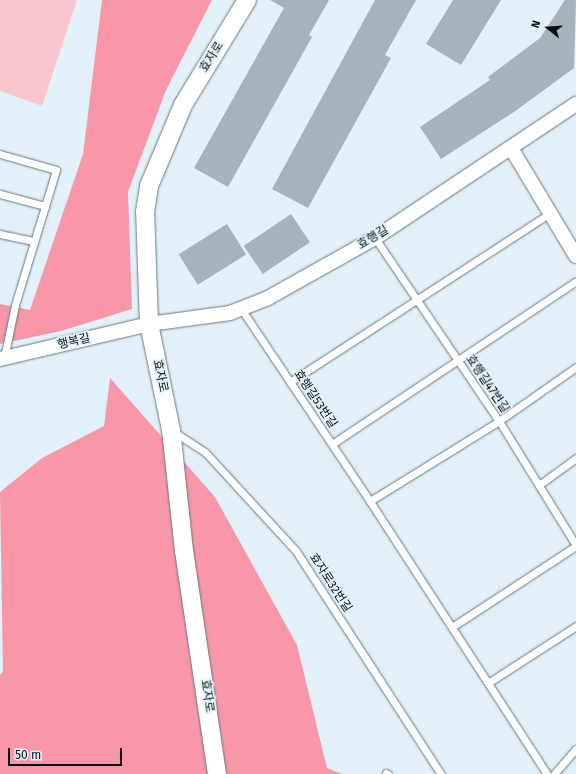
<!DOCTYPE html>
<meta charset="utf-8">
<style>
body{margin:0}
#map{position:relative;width:576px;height:774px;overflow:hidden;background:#e2f1f9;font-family:"Fira Sans","Noto Sans KR",sans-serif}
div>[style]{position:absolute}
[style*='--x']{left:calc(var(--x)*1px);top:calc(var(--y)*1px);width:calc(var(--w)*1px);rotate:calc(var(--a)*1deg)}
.green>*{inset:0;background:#f9c6ce}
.forest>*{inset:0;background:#f997a9}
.building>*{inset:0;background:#a5b3bb;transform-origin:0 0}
.roads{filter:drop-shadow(0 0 1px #6b777f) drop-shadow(0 0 1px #6b777f)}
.service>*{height:7px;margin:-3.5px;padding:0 3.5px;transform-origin:3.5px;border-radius:3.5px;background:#fff}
.minor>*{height:14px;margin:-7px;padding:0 7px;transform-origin:7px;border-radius:7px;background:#fff}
.tertiary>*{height:18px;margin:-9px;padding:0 9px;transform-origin:9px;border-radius:9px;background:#fff}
span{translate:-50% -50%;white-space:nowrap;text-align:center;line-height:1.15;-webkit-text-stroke:3.5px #e2f1f9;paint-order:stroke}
.street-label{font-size:12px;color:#0a0f12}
.north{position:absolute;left:528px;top:8px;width:40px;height:40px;-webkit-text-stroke:3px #e2f1f9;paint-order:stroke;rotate:287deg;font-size:11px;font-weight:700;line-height:16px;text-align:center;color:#0a0f12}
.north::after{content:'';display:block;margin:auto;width:14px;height:18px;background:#0a0f12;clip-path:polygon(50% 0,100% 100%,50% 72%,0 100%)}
.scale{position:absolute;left:8px;top:748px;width:114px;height:18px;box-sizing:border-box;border:2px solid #0a0f12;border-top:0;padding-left:5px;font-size:12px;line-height:14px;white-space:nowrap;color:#0a0f12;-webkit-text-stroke:3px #e2f1f9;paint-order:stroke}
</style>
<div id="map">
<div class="green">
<i style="clip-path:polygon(0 0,77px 0,42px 106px,0 91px)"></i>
</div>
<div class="forest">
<i style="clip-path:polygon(102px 0,212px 0,166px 90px,128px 192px,132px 309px,61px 331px,0 344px,0 304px,30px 310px,83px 154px)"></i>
<i style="clip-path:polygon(110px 378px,215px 497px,297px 645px,327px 768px,342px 774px,0 774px,0 675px,3px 671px,0 492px,42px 458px,104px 426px)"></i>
</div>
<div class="building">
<i style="clip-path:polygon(270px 0,329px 0,309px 35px,312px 37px,228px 187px,194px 168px,284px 8px)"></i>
<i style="clip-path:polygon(375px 0,416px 0,385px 55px,391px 58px,308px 208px,272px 189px)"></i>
<i style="clip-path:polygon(453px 0,501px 0,461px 65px,426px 44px)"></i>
<i style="clip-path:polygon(565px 0,576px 0,574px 68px,514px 112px,441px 159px,420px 127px,490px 80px,488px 77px,540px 38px)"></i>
<i style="left:291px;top:214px;width:34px;height:57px;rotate:56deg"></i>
<i style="left:227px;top:224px;width:36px;height:57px;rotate:58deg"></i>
</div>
<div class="roads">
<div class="service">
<i style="--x:0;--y:154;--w:58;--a:15.9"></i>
<i style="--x:56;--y:170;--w:141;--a:106.9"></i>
<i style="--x:15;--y:305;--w:54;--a:101.7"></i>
<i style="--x:0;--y:194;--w:47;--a:14.9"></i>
<i style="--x:0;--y:234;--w:35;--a:12"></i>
<i style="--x:375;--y:238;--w:221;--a:55.9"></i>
<i style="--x:499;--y:421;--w:146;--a:58.2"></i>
<i style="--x:242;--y:310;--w:230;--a:56.2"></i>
<i style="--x:290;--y:382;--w:310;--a:-33"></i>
<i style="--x:174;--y:432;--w:37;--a:33"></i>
<i style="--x:205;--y:452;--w:134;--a:47.4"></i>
<i style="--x:296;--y:551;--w:266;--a:57"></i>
<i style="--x:332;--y:444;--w:293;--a:-33.7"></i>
<i style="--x:539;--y:485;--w:46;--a:-36.1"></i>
<i style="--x:452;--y:627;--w:148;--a:-33.2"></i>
<i style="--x:488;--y:683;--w:105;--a:-32.9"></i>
<i style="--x:386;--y:773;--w:2;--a:27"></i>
<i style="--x:547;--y:774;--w:325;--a:-123"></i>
<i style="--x:370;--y:501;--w:152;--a:-31.8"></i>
<i style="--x:499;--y:421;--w:94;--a:-35"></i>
<i style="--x:554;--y:774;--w:33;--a:-49"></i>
</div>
<div class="minor">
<i style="--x:511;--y:148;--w:126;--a:59"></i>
<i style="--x:0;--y:359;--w:153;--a:-13.2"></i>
<i style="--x:149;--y:324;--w:82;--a:-7.7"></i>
<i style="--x:230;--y:313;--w:41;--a:-21.5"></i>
<i style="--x:268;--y:298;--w:123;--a:-29.3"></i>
<i style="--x:375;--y:238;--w:242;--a:-33.7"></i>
</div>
<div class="tertiary">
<i style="--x:217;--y:774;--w:225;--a:-98.4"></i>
<i style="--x:184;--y:551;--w:122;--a:-96.1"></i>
<i style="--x:171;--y:430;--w:108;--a:-101.7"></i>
<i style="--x:149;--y:324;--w:112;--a:-92"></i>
<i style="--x:145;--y:212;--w:26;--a:-81"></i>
<i style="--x:149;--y:186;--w:88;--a:-67.2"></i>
<i style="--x:183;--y:105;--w:123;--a:-58.6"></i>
</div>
</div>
<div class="street-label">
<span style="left:212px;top:57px;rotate:-58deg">효자로</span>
<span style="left:373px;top:238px;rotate:-31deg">효행길</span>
<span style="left:74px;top:342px;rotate:-13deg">행복길</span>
<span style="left:160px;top:376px;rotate:78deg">효자로</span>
<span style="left:487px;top:384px;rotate:56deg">효행길47번길</span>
<span style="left:315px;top:399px;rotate:56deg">효행길53번길</span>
<span style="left:330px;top:583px;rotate:57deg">효자로32번길</span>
<span style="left:207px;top:696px;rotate:82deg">효자로</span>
</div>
<div class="north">N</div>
<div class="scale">50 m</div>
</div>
